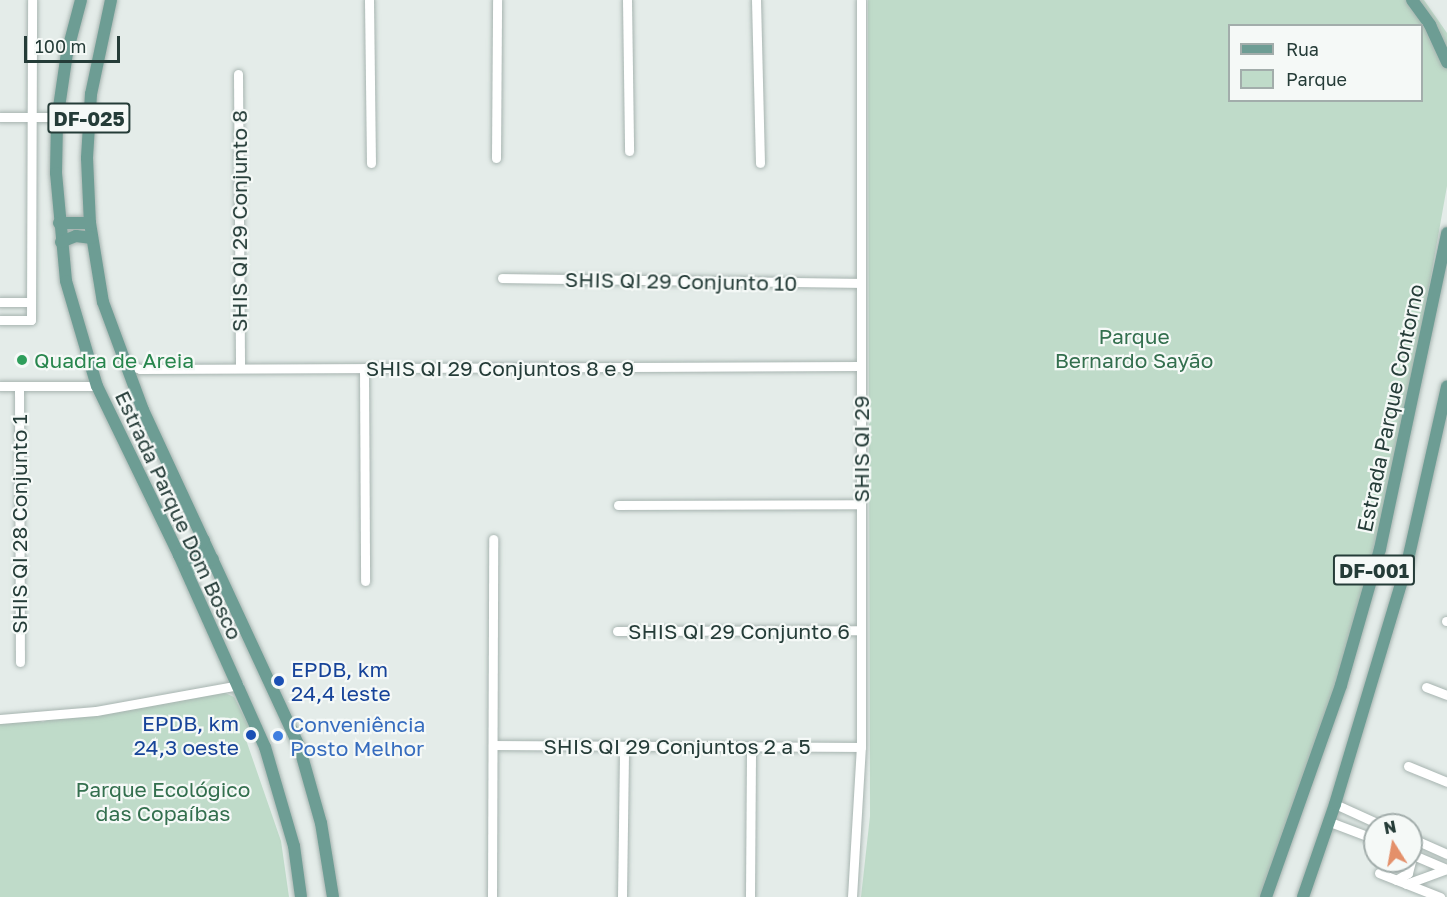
<!DOCTYPE html>
<meta charset="utf-8">
<style>
body{margin:0}
#map{position:relative;width:1447px;height:897px;overflow:hidden;background:#e4ece9;font-family:"Golos Text",sans-serif}
div>[style]{position:absolute}
[style*='--x']{left:calc(var(--x)*1px);top:calc(var(--y)*1px);width:calc(var(--w)*1px);rotate:calc(var(--a)*1deg)}
.green>*{inset:0;background:#bfdbc9}
.roads{filter:drop-shadow(0 0 2px #a7b4b0) drop-shadow(0 0 2px #a7b4b0)}
.minor>*{height:9px;margin:-4.5px;padding:0 4.5px;transform-origin:4.5px;border-radius:4.5px;background:#fff}
.major>*{height:12px;margin:-6px;padding:0 6px;transform-origin:6px;border-radius:6px;background:#6d9d94}
.dots>*{width:16px;height:16px;translate:-50% -50%;box-sizing:border-box;border:3px solid #f5f9f7;border-radius:50%}
span{translate:-50% -50%;white-space:nowrap;text-align:center;line-height:1.15;-webkit-text-stroke:4.5px #f5f9f7;paint-order:stroke}
.shield-label span{padding:2px 4px;background:#f5f9f7;border:2px solid;border-radius:4px;-webkit-text-stroke-width:0}
.shield-label{font-size:20px;color:#253c38;font-weight:700}
.street-label{font-size:21px;color:#253c38}
.park-label{font-size:21px;color:#336f4e}
.leisure-label{font-size:21px;color:#27864d}
.left{translate:0 -50%;text-align:left}
.transit-label{font-size:21px;color:#164399}
.right{translate:-100% -50%;text-align:right}
.shop-label{font-size:21px;color:#366cbe}
.legend{position:absolute;left:1228px;top:24px;width:195px;height:78px;box-sizing:border-box;background:#f5f9f7;border:2px solid #a2adab;margin:0;padding:8px 10px;list-style:none;font-size:18px;color:#253c38}
.legend li{display:flex;align-items:center;gap:12px;height:30px}
.legend b{width:30px;border:2px solid #a2adab}
.north{position:absolute;left:1363px;top:813px;width:60px;height:60px;box-sizing:border-box;background:#f5f9f7;border:2px solid #a2adab;border-radius:50%;rotate:349deg;font-size:16px;font-weight:700;line-height:24px;text-align:center;color:#253c38}
.north::after{content:'';display:block;margin:auto;width:21px;height:27px;background:#e4906a;clip-path:polygon(50% 0,100% 100%,50% 72%,0 100%)}
.scale{position:absolute;left:24px;top:36px;width:96px;height:27px;box-sizing:border-box;border:3px solid #253c38;border-top:0;padding-left:8px;font-size:18px;line-height:21px;white-space:nowrap;color:#253c38;-webkit-text-stroke:4px #f5f9f7;paint-order:stroke}
</style>
<div id="map">
<div class="green">
<i style="clip-path:polygon(evenodd,868px 0,1424px 0,1447px 33px,1447px 186px,1391px 502px,1308px 790px,1267px 897px,861px 897px,870px 816px,868px 0,1230px 26px,1422px 26px,1422px 100px,1230px 100px,1230px 26px)"></i>
<i style="clip-path:polygon(223px 692px,234px 697px,252px 732px,245px 737px,281px 841px,289px 897px,0 897px,0 719px,32px 718px,43px 722px,50px 718px)"></i>
</div>
<div class="roads">
<div class="minor">
<i style="--x:369;--y:0;--w:163;--a:89.3"></i>
<i style="--x:627;--y:0;--w:151;--a:89.2"></i>
<i style="--x:756;--y:0;--w:163;--a:88.6"></i>
<i style="--x:238;--y:74;--w:293;--a:89.6"></i>
<i style="--x:0;--y:117;--w:54;--a:0"></i>
<i style="--x:54;--y:117;--w:5;--a:-37"></i>
<i style="--x:496;--y:158;--w:158;--a:-89.6"></i>
<i style="--x:502;--y:278;--w:359;--a:0.8"></i>
<i style="--x:0;--y:302;--w:31;--a:0"></i>
<i style="--x:0;--y:320;--w:31;--a:0"></i>
<i style="--x:31;--y:320;--w:320;--a:-89.8"></i>
<i style="--x:125;--y:364;--w:16;--a:18"></i>
<i style="--x:140;--y:369;--w:721;--a:-0.24"></i>
<i style="--x:364;--y:368;--w:213;--a:89.7"></i>
<i style="--x:0;--y:386;--w:97;--a:0"></i>
<i style="--x:19;--y:386;--w:276;--a:89.8"></i>
<i style="--x:618;--y:505;--w:243;--a:-0.2"></i>
<i style="--x:1446;--y:621;--w:1;--a:0"></i>
<i style="--x:617;--y:631;--w:244;--a:-0.2"></i>
<i style="--x:1426;--y:687;--w:22;--a:21"></i>
<i style="--x:0;--y:719;--w:96;--a:-4.8"></i>
<i style="--x:96;--y:711;--w:145;--a:-10.3"></i>
<i style="--x:493;--y:745;--w:368;--a:0.3"></i>
<i style="--x:1408;--y:766;--w:42;--a:22.3"></i>
<i style="--x:1335;--y:804;--w:51;--a:24.5"></i>
<i style="--x:1330;--y:822;--w:48;--a:20.7"></i>
<i style="--x:1411;--y:838;--w:39;--a:24"></i>
<i style="--x:1411;--y:854;--w:39;--a:23"></i>
<i style="--x:1379;--y:873;--w:66;--a:21.5"></i>
<i style="--x:1396;--y:880;--w:14;--a:-30"></i>
<i style="--x:1408;--y:873;--w:12;--a:-76"></i>
<i style="--x:1406;--y:884;--w:44;--a:-20.1"></i>
<i style="--x:492;--y:897;--w:358;--a:-89.8"></i>
<i style="--x:622;--y:897;--w:150;--a:-89.2"></i>
<i style="--x:750;--y:897;--w:150;--a:-89.6"></i>
<i style="--x:852;--y:897;--w:150;--a:-86.6"></i>
<i style="--x:861;--y:747;--w:747;--a:-90"></i>
</div>
<div class="major">
<i style="--x:81;--y:0;--w:55;--a:104.8"></i>
<i style="--x:67;--y:53;--w:69;--a:98.4"></i>
<i style="--x:57;--y:121;--w:52;--a:91.1"></i>
<i style="--x:56;--y:173;--w:108;--a:84.7"></i>
<i style="--x:66;--y:281;--w:109;--a:73.6"></i>
<i style="--x:97;--y:386;--w:188;--a:64.1"></i>
<i style="--x:179;--y:555;--w:210;--a:65.9"></i>
<i style="--x:265;--y:747;--w:103;--a:73.7"></i>
<i style="--x:294;--y:846;--w:51;--a:82.2"></i>
<i style="--x:111;--y:0;--w:96;--a:102"></i>
<i style="--x:91;--y:94;--w:64;--a:93.6"></i>
<i style="--x:87;--y:158;--w:65;--a:87.4"></i>
<i style="--x:90;--y:223;--w:80;--a:80.7"></i>
<i style="--x:103;--y:302;--w:115;--a:69.7"></i>
<i style="--x:143;--y:410;--w:374;--a:65.1"></i>
<i style="--x:300;--y:749;--w:77;--a:74.2"></i>
<i style="--x:321;--y:823;--w:75;--a:80.8"></i>
<i style="--x:1412;--y:0;--w:31;--a:54"></i>
<i style="--x:1430;--y:25;--w:41;--a:65.3"></i>
<i style="--x:59;--y:223;--w:31;--a:0"></i>
<i style="--x:61;--y:242;--w:16;--a:-22"></i>
<i style="--x:76;--y:236;--w:16;--a:7"></i>
<i style="--x:179;--y:555;--w:19;--a:-16"></i>
<i style="--x:197;--y:550;--w:12;--a:-55"></i>
<i style="--x:187;--y:572;--w:18;--a:-38"></i>
<i style="--x:201;--y:561;--w:12;--a:-9"></i>
<i style="--x:1266;--y:897;--w:225;--a:-70.5"></i>
<i style="--x:1341;--y:685;--w:141;--a:-74"></i>
<i style="--x:1380;--y:549;--w:323;--a:-78"></i>
<i style="--x:1303;--y:897;--w:98;--a:-71"></i>
<i style="--x:1335;--y:804;--w:251;--a:-73.3"></i>
<i style="--x:1407;--y:564;--w:182;--a:-77.3"></i>
</div>
</div>
<div class="dots">
<i style="left:22px;top:360px;background:#2e9e5b"></i>
<i style="left:279px;top:681px;background:#1a4fb4"></i>
<i style="left:251px;top:735px;background:#1a4fb4"></i>
<i style="left:278px;top:736px;background:#3f7fe0"></i>
</div>
<div class="shield-label">
<span style="left:89px;top:118px">DF-025</span>
<span style="left:1374px;top:570px">DF-001</span>
</div>
<div class="street-label">
<span style="left:239px;top:221px;rotate:-90deg">SHIS QI 29 Conjunto 8</span>
<span style="left:681px;top:281px;rotate:1deg">SHIS QI 29 Conjunto 10</span>
<span style="left:500px;top:368px">SHIS QI 29 Conjuntos 8 e 9</span>
<span style="left:1390px;top:408px;rotate:-78deg">Estrada Parque Contorno</span>
<span style="left:861px;top:449px;rotate:-90deg">SHIS QI 29</span>
<span style="left:179px;top:515px;rotate:65deg">Estrada Parque Dom Bosco</span>
<span style="left:19px;top:524px;rotate:-90deg">SHIS QI 28 Conjunto 1</span>
<span style="left:739px;top:631px">SHIS QI 29 Conjunto 6</span>
<span style="left:677px;top:746px">SHIS QI 29 Conjuntos 2 a 5</span>
</div>
<div class="park-label">
<span style="left:1134px;top:348px">Parque<br>Bernardo Sayão</span>
<span style="left:163px;top:801px">Parque Ecológico<br>das Copaíbas</span>
</div>
<div class="leisure-label">
<span class="left" style="left:34px;top:360px">Quadra de Areia</span>
</div>
<div class="transit-label">
<span class="left" style="left:291px;top:681px">EPDB, km<br>24,4 leste</span>
<span class="right" style="left:239px;top:735px">EPDB, km<br>24,3 oeste</span>
</div>
<div class="shop-label">
<span class="left" style="left:290px;top:736px">Conveniência<br>Posto Melhor</span>
</div>
<ul class="legend">
<li><b style="height:8px;background:#6d9d94"></b>Rua</li>
<li><b style="height:16px;background:#bfdbc9"></b>Parque</li>
</ul>
<div class="north">N</div>
<div class="scale">100 m</div>
</div>
